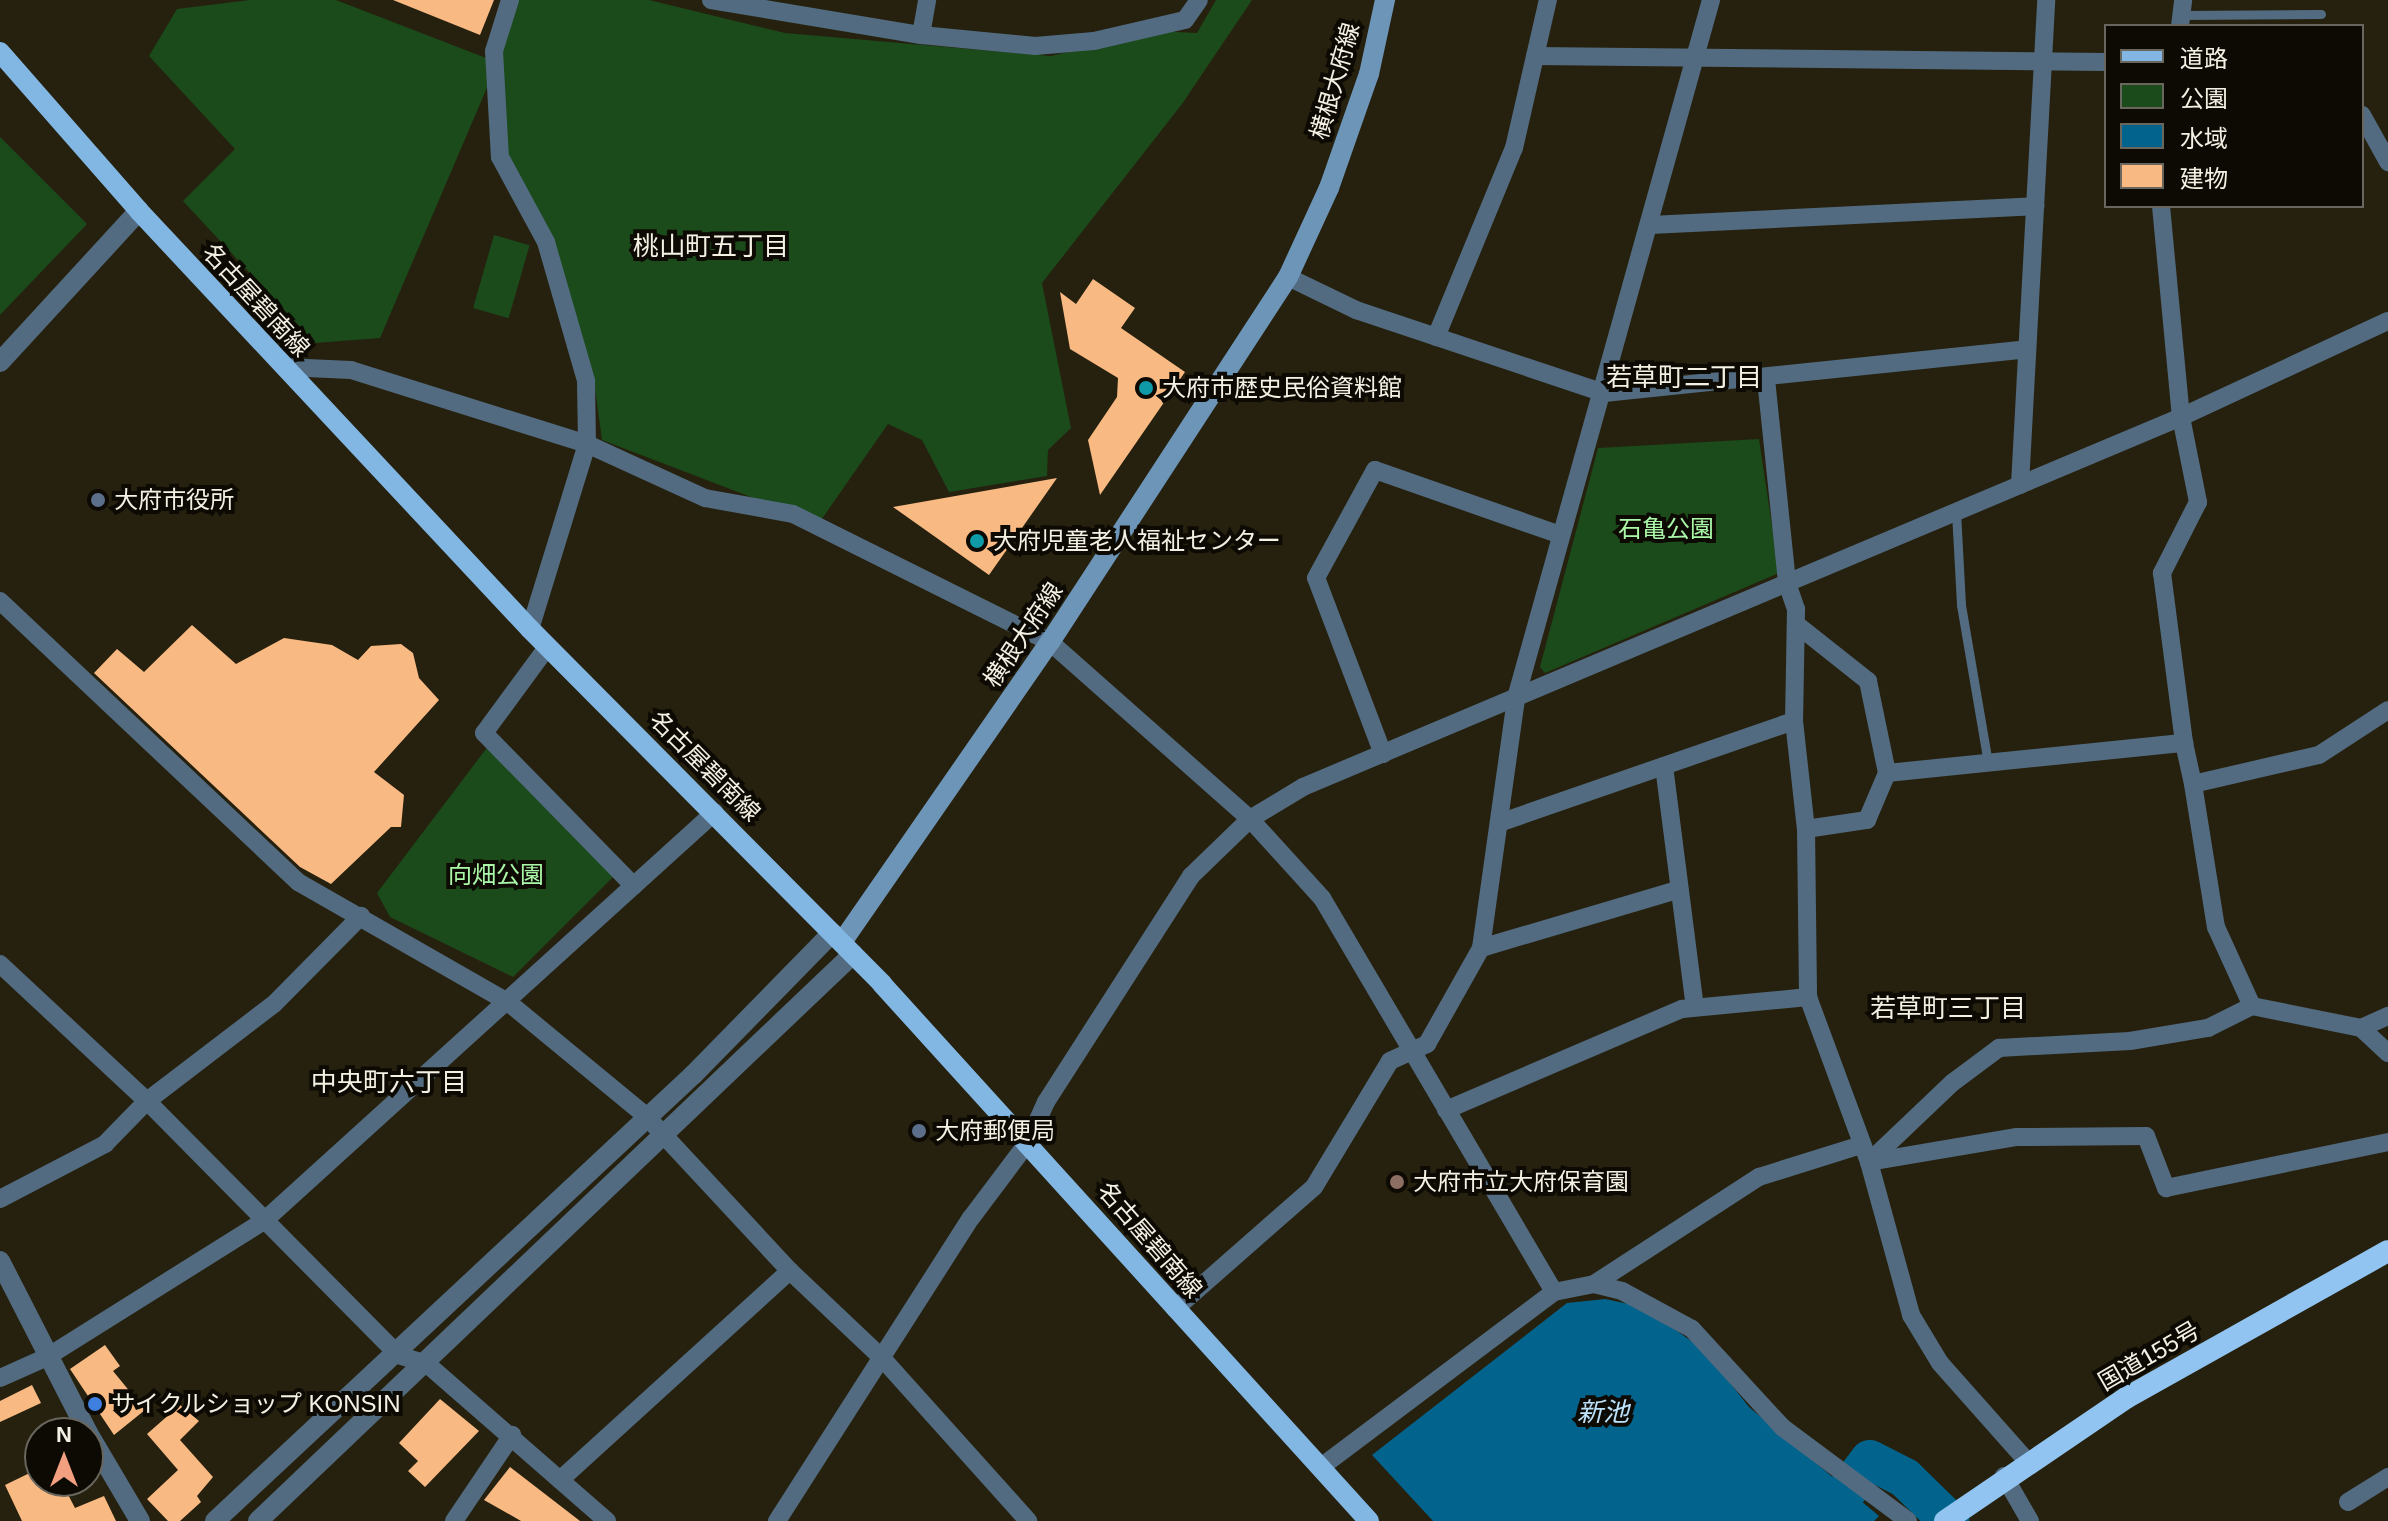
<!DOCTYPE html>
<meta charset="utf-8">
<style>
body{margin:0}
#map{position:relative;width:2388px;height:1521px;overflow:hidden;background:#26210e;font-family:Arial,"Noto Sans JP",sans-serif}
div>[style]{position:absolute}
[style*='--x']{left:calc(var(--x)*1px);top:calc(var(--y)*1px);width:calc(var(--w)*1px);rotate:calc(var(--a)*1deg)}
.green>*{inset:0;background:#1b4a1b;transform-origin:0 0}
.water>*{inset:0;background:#02638c}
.river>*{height:40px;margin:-20px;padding:0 20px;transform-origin:20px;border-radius:20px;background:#02638c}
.building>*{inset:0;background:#f9b983}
.service>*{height:9px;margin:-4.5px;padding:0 4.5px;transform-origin:4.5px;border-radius:4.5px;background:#526b81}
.minor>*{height:18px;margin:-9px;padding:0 9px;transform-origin:9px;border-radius:9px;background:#526b81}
.tertiary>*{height:20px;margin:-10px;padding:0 10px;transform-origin:10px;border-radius:10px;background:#526b81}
.secondary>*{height:20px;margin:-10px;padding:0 10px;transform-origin:10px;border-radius:10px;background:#6d95b8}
.primary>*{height:20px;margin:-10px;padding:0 10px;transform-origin:10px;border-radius:10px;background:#82b6e3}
.trunk>*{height:22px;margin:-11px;padding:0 11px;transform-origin:11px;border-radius:11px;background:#91c4f0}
.dots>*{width:22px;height:22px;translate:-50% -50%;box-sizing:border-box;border:4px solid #0d0a04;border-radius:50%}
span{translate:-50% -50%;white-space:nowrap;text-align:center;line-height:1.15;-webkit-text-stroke:8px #0d0a04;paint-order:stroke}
.street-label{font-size:24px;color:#f4f0e4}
.poi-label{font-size:24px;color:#f4f0e4}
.left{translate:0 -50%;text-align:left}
.park-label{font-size:24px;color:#aaf7a7}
.neighbourhood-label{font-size:26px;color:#f4f0e4}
.water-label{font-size:26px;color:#bce2fb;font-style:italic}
.legend{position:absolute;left:2104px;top:24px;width:260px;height:184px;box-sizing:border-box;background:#0d0a04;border:2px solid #69665e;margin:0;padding:10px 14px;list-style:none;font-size:24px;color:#f4f0e4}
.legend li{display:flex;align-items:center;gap:16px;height:40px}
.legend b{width:40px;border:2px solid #69665e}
.north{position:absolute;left:24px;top:1417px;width:80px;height:80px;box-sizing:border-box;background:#0d0a04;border:2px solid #69665e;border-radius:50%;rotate:0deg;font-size:22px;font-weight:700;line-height:32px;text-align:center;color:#f4f0e4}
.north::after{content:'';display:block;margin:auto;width:28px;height:36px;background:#f2a07f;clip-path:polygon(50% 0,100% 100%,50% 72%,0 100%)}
</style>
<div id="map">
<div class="green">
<i style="clip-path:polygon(250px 0,336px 0,486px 58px,492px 76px,380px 338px,315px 343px,183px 201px,235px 149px,149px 56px,177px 9px)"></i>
<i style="clip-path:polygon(518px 0,649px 0,785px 33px,1051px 56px,1156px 31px,1197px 33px,1216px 0,1252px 0,1182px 104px,1042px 283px,1071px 428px,1048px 450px,1047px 476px,949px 492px,922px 440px,888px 424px,819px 523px,602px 440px,594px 381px,506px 157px,501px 53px)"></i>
<i style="clip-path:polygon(0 137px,87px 224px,0 315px)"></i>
<i style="left:494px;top:235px;width:37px;height:76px;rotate:16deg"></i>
<i style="clip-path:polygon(1759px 439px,1779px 573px,1545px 673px,1540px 667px,1598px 448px)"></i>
<i style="clip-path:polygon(489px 745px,613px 877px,513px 977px,390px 917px,377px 893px)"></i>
</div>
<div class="water">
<i style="clip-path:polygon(1605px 1299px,1643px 1307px,1704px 1350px,1749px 1407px,1879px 1516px,1874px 1521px,1433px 1521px,1372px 1455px,1567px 1303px)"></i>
</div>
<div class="river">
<i style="--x:1848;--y:1489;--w:36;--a:-53"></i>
<i style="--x:1870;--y:1460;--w:39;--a:27"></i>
<i style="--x:1905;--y:1478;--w:62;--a:44.3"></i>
</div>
<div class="building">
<i style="clip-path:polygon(393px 0,494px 0,480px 35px)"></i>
<i style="clip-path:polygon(1093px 279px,1135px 308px,1121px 328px,1185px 372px,1100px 495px,1088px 440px,1117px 397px,1118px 378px,1070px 349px,1060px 292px,1076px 304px)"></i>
<i style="clip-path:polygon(1057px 478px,989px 575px,893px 507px)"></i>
<i style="clip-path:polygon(192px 625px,236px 664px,284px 638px,332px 645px,358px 660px,371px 646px,401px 644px,413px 653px,419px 678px,439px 700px,374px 772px,404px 795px,401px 827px,391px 827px,331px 884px,300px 867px,94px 673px,117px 649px,144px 672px)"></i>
<i style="clip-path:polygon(105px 1345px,120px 1366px,113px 1371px,145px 1410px,114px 1435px,70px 1369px)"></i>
<i style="clip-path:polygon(32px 1385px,41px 1403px,0 1422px,0 1401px)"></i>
<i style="clip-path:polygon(440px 1399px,479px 1431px,425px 1487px,408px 1471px,418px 1461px,399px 1443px)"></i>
<i style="clip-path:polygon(180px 1405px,199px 1421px,180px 1440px,213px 1477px,197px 1496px,201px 1502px,180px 1521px,168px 1521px,147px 1499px,178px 1470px,147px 1434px)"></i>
<i style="clip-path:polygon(510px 1467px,580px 1521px,521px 1521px,484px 1500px)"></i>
<i style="clip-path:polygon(40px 1468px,40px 1481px,61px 1481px,75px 1508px,104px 1496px,116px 1521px,22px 1521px,5px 1485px)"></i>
</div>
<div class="service">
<i style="--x:2181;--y:15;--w:140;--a:-0.4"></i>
<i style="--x:1956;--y:512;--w:93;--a:86.9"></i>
<i style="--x:1961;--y:605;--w:160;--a:80.3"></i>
</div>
<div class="minor">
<i style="--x:510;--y:0;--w:53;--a:107.4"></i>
<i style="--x:494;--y:51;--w:106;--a:86.8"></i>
<i style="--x:500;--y:157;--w:97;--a:61.6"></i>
<i style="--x:546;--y:242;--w:145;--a:73.9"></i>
<i style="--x:586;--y:381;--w:63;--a:89.1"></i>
<i style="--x:587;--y:444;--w:194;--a:107.1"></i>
<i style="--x:711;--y:0;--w:213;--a:9.5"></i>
<i style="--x:921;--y:35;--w:115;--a:5.5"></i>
<i style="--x:1035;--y:46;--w:59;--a:-4.8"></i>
<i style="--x:1094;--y:41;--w:93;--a:-13"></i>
<i style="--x:1185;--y:20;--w:24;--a:-55"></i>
<i style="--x:2180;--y:26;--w:26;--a:-83"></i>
<i style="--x:921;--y:35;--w:36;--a:-80"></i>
<i style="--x:1535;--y:56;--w:571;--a:0.6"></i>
<i style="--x:2362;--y:115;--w:54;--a:61"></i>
<i style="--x:2161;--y:206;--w:212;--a:84.6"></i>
<i style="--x:2181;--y:417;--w:87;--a:78.7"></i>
<i style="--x:2198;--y:502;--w:80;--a:116.9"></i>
<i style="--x:2162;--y:573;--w:171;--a:82.6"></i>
<i style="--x:1650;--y:225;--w:386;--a:-2.8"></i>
<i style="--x:1288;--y:277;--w:76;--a:25.9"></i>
<i style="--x:1356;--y:310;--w:262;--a:18.5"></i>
<i style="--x:1604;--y:393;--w:425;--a:-5.9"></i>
<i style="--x:1436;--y:337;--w:204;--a:-67.6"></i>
<i style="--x:1514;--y:148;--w:152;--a:-77.1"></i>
<i style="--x:284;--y:367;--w:67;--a:2.6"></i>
<i style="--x:351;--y:370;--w:247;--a:17.4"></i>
<i style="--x:587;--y:444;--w:130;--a:24.6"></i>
<i style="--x:705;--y:498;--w:89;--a:10.3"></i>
<i style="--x:793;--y:514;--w:287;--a:26.5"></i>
<i style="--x:1050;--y:642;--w:267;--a:41.5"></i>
<i style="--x:1250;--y:819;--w:107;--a:47.7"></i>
<i style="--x:1322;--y:898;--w:457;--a:59.5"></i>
<i style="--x:1766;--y:379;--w:205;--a:84.1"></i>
<i style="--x:1787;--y:583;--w:28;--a:71"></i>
<i style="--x:1796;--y:609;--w:112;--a:91"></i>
<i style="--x:1794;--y:721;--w:109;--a:83.7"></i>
<i style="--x:1806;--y:829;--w:168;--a:89.3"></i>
<i style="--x:1808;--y:997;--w:176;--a:69.7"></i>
<i style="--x:1869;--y:1162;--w:159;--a:74.6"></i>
<i style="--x:1911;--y:1315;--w:56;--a:58.9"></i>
<i style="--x:1940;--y:1363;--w:131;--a:48.4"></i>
<i style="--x:2020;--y:485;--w:486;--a:-86.9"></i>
<i style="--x:0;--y:601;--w:410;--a:43.3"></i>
<i style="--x:298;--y:882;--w:243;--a:29.8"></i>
<i style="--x:509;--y:1003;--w:176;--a:39.5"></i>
<i style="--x:645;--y:1115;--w:213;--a:47.1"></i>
<i style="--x:1796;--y:624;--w:92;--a:38.4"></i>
<i style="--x:1868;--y:681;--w:94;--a:78.3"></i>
<i style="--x:548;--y:646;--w:108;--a:126.3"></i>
<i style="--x:484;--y:733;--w:214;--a:45.6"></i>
<i style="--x:1383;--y:754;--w:188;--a:-110.8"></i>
<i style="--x:1316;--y:578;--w:123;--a:-61.4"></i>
<i style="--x:1375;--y:470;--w:194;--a:19.3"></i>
<i style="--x:1664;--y:766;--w:243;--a:82.7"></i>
<i style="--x:2193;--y:784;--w:145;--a:80.9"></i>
<i style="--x:2216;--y:927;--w:87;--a:65.5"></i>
<i style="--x:1499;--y:823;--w:312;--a:-19.1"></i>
<i style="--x:1806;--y:829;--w:62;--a:-8.4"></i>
<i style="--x:1867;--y:820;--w:51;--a:-66.9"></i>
<i style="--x:1887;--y:773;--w:299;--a:-5.8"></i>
<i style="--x:2184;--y:743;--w:42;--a:77.6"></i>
<i style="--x:2193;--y:784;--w:129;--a:-13"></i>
<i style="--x:2319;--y:755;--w:82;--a:-33.1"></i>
<i style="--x:1481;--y:948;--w:204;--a:-16.5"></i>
<i style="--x:0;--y:964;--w:201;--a:43"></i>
<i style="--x:147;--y:1101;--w:357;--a:45.3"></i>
<i style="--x:398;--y:1355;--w:30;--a:17"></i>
<i style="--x:427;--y:1364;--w:239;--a:41.1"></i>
<i style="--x:2361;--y:1028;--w:37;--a:43"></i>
<i style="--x:1446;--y:1110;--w:257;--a:-23.2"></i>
<i style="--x:1682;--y:1009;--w:127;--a:-5.4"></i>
<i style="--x:1869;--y:1162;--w:115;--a:-43.6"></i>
<i style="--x:1952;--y:1083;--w:59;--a:-36.7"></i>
<i style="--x:1999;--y:1048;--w:131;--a:-3.1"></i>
<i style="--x:2130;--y:1041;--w:79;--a:-9.5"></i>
<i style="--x:2208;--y:1028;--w:49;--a:-26.6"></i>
<i style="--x:2252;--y:1006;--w:111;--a:11.4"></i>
<i style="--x:2361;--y:1028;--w:30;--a:-24"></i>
<i style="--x:1869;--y:1162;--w:150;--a:-9.6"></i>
<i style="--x:2017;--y:1137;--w:129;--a:-0.4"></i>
<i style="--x:2146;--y:1136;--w:56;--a:69"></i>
<i style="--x:2166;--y:1188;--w:227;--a:-11.7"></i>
<i style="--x:0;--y:1199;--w:119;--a:-27.6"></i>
<i style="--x:105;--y:1144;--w:60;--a:-45.7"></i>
<i style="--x:147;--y:1101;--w:160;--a:-37.4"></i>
<i style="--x:274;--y:1004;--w:124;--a:-45.3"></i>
<i style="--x:1594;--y:1284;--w:197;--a:-33"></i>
<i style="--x:1759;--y:1177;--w:107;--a:-17.4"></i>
<i style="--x:1175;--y:1309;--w:185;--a:-41.3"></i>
<i style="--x:1314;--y:1187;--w:147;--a:-58.9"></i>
<i style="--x:1390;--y:1061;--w:41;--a:-24.7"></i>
<i style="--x:1427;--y:1044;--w:110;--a:-60.6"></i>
<i style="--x:1481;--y:948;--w:252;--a:-82"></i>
<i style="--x:1516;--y:698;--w:725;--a:-74.39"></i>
<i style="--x:0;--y:1378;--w:51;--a:-24.1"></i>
<i style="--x:47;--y:1357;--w:257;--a:-32.1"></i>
<i style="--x:265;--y:1220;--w:607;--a:-42.2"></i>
<i style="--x:1321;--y:1467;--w:291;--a:-36.9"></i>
<i style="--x:1554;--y:1292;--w:41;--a:-11.3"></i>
<i style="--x:1594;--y:1284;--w:29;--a:14"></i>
<i style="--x:1622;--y:1291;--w:80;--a:28.5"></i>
<i style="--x:1692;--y:1329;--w:133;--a:47.4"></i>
<i style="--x:1782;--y:1427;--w:157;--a:36.7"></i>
<i style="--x:2004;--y:1476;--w:52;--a:60"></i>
<i style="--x:560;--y:1480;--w:311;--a:-42.3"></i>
<i style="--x:790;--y:1271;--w:127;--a:43.4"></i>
<i style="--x:882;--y:1358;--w:219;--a:48.1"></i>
<i style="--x:2348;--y:1502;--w:47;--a:-32"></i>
<i style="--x:454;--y:1521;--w:104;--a:-56"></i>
<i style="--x:777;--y:1521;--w:360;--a:-57.4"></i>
<i style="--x:971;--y:1218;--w:95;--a:-53.1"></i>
<i style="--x:1028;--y:1142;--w:44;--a:-65.8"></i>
<i style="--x:1046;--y:1102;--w:269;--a:-57.3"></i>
<i style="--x:1191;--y:876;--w:82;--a:-44"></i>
<i style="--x:1250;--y:819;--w:62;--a:-31.1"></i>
<i style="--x:1303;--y:787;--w:953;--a:-22.85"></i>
<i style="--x:2181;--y:417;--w:228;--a:-24.9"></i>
</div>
<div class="tertiary">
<i style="--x:0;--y:362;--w:205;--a:-47.4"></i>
<i style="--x:0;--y:1261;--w:193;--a:62.9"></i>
<i style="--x:88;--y:1433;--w:102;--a:59.4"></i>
<i style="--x:215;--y:1521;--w:654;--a:-43.02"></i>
<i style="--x:693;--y:1075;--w:199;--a:-45.6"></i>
<i style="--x:258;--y:1521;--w:822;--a:-43.62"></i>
</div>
<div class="secondary">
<i style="--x:842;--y:942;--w:365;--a:-55.3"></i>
<i style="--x:1050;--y:642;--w:436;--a:-56.9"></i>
<i style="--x:1288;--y:277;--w:98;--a:-65.3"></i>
<i style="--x:1329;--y:188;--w:121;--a:-70.7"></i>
<i style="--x:1369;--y:74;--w:76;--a:-77.8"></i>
</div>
<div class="primary">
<i style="--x:0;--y:52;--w:211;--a:48.8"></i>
<i style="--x:139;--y:211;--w:572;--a:46.91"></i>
<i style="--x:530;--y:629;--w:500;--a:45.2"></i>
<i style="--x:882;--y:984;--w:725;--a:47.8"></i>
</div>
<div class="trunk">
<i style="--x:1945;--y:1521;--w:219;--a:-34.2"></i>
<i style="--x:2126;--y:1398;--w:300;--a:-29.3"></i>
</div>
<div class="dots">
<i style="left:1146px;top:388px;background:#0f9aa8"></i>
<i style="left:98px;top:500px;background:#5c6f8a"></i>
<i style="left:977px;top:541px;background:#0f9aa8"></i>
<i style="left:919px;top:1131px;background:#5c6f8a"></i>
<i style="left:1397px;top:1182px;background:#8d6e63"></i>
<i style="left:95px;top:1404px;background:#3f7fe0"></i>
</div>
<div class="street-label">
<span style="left:1335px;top:81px;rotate:-74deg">横根大府線</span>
<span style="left:256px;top:300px;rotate:47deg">名古屋碧南線</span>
<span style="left:1023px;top:635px;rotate:-56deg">横根大府線</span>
<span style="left:705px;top:766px;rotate:45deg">名古屋碧南線</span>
<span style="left:1150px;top:1240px;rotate:49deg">名古屋碧南線</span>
<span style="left:2149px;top:1356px;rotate:-30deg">国道155号</span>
</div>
<div class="poi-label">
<span class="left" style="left:1162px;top:388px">大府市歴史民俗資料館</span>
<span class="left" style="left:114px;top:500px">大府市役所</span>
<span class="left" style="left:993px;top:541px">大府児童老人福祉センター</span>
<span class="left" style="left:935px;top:1131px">大府郵便局</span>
<span class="left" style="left:1413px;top:1182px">大府市立大府保育園</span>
<span class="left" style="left:111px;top:1404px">サイクルショップ KONSIN</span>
</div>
<div class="park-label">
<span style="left:1666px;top:529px">石亀公園</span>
<span style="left:496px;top:875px">向畑公園</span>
</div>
<div class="neighbourhood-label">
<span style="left:711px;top:247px">桃山町五丁目</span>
<span style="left:1684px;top:378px">若草町二丁目</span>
<span style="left:1948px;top:1009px">若草町三丁目</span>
<span style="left:389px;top:1083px">中央町六丁目</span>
</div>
<div class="water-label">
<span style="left:1603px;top:1413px">新池</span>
</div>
<ul class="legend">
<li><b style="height:10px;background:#82b6e3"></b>道路</li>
<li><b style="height:22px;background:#1b4a1b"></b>公園</li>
<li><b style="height:22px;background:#02638c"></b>水域</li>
<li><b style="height:22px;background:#f9b983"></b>建物</li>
</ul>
<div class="north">N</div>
</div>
